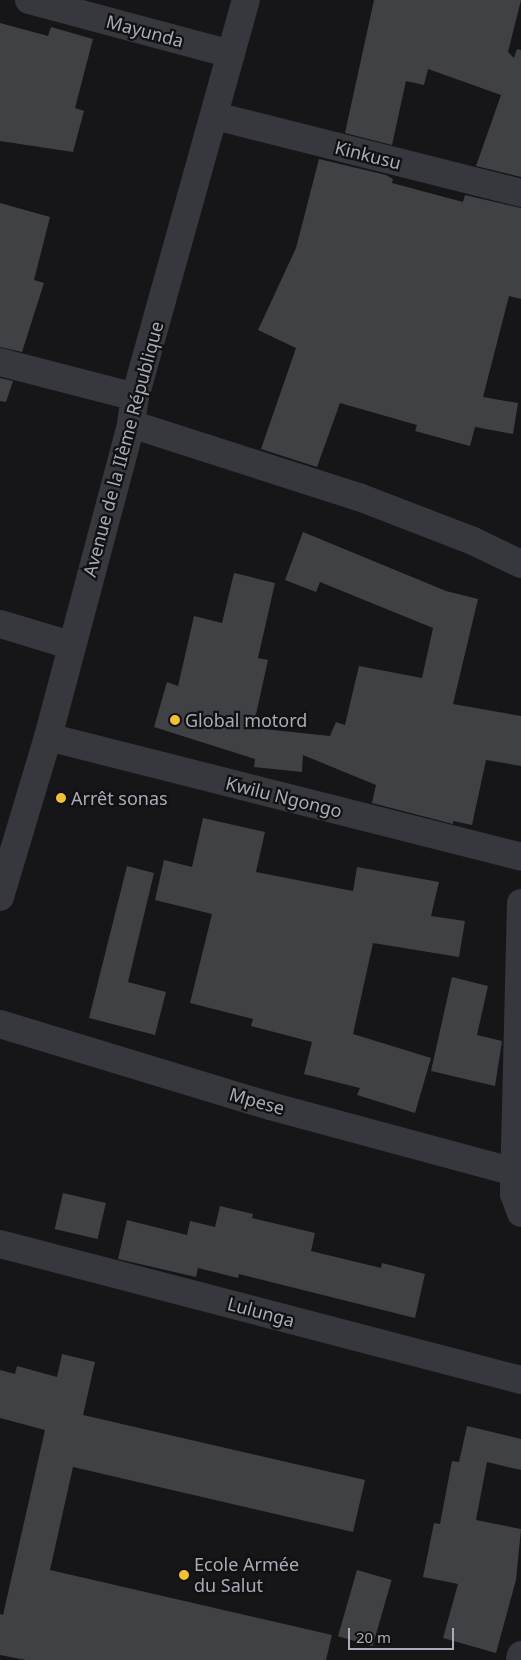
<!DOCTYPE html>
<meta charset="utf-8">
<style>
body{margin:0}
#map{position:relative;width:521px;height:1660px;overflow:hidden;background:#161618;font-family:"Noto Sans",sans-serif}
div>[style]{position:absolute}
[style*='--x']{left:calc(var(--x)*1px);top:calc(var(--y)*1px);width:calc(var(--w)*1px);rotate:calc(var(--a)*1deg)}
.building>*{inset:0;background:#404145;transform-origin:0 0}
.minor>*{height:28px;margin:-14px;padding:0 14px;transform-origin:14px;border-radius:14px;background:#37383d}
.tertiary>*{height:28px;margin:-14px;padding:0 14px;transform-origin:14px;border-radius:14px;background:#37383d}
.dots>*{width:14px;height:14px;translate:-50% -50%;box-sizing:border-box;border:2px solid #111113;border-radius:50%}
span{translate:-50% -50%;white-space:nowrap;text-align:center;line-height:1.15;-webkit-text-stroke:4.5px #111113;paint-order:stroke}
.street-label{font-size:18px;color:#a8acb8}
.poi-label{font-size:18px;color:#a8acb8}
.left{translate:0 -50%;text-align:left}
.scale{position:absolute;left:348px;top:1628px;width:106px;height:22px;box-sizing:border-box;border:2px solid #a8acb8;border-top:0;padding-left:6px;font-size:15px;line-height:18px;white-space:nowrap;color:#a8acb8;-webkit-text-stroke:4px #111113;paint-order:stroke}
</style>
<div id="map">
<div class="building">
<i style="clip-path:polygon(374px 0,521px 0,508px 52px,514px 58px,517px 49px,521px 50px,521px 177px,476px 166px,501px 95px,428px 69px,424px 85px,406px 81px,392px 145px,345px 133px)"></i>
<i style="clip-path:polygon(0 23px,48px 36px,51px 27px,93px 39px,75px 108px,84px 111px,73px 152px,0 141px)"></i>
<i style="clip-path:polygon(319px 159px,386px 175px,393px 179px,392px 183px,463px 202px,465px 195px,521px 208px,521px 299px,509px 296px,483px 397px,518px 403px,513px 434px,475px 427px,470px 446px,415px 431px,417px 425px,340px 403px,317px 467px,261px 449px,296px 348px,258px 330px,296px 248px)"></i>
<i style="clip-path:polygon(0 203px,50px 217px,34px 280px,44px 283px,22px 352px,0 347px)"></i>
<i style="clip-path:polygon(0 378px,13px 381px,6px 402px,0 401px)"></i>
<i style="clip-path:polygon(303px 532px,446px 591px,478px 599px,453px 704px,521px 716px,521px 766px,486px 760px,472px 825px,453px 821px,453px 824px,372px 803px,376px 785px,303px 755px,302px 772px,254px 767px,255px 759px,154px 727px,167px 682px,178px 686px,194px 616px,222px 623px,234px 573px,275px 583px,258px 658px,268px 660px,253px 728px,330px 736px,336px 722px,345px 725px,359px 666px,422px 678px,433px 628px,320px 582px,316px 592px,285px 580px)"></i>
<i style="clip-path:polygon(203px 818px,265px 832px,256px 872px,353px 891px,357px 867px,439px 882px,431px 916px,465px 921px,459px 957px,373px 943px,353px 1034px,431px 1058px,415px 1113px,357px 1095px,360px 1088px,304px 1074px,312px 1042px,251px 1026px,253px 1019px,190px 1003px,212px 914px,155px 900px,164px 860px,192px 867px)"></i>
<i style="clip-path:polygon(127px 866px,154px 873px,128px 982px,166px 992px,155px 1035px,89px 1018px)"></i>
<i style="clip-path:polygon(452px 977px,488px 986px,477px 1035px,502px 1041px,495px 1086px,431px 1071px)"></i>
<i style="left:63px;top:1193px;width:44px;height:37px;rotate:13deg"></i>
<i style="clip-path:polygon(220px 1206px,253px 1214px,252px 1218px,315px 1233px,311px 1251px,381px 1268px,382px 1263px,425px 1274px,415px 1318px,239px 1274px,238px 1278px,198px 1268px,196px 1277px,118px 1259px,127px 1220px,187px 1235px,190px 1221px,215px 1227px)"></i>
<i style="clip-path:polygon(62px 1354px,95px 1362px,83px 1415px,365px 1480px,353px 1532px,73px 1467px,50px 1570px,332px 1635px,326px 1660px,26px 1660px,0 1655px,0 1614px,3px 1615px,45px 1430px,0 1418px,0 1370px,15px 1374px,17px 1366px,57px 1377px)"></i>
<i style="clip-path:polygon(467px 1426px,521px 1439px,521px 1470px,487px 1462px,476px 1520px,521px 1529px,516px 1580px,496px 1653px,443px 1638px,458px 1584px,423px 1577px,434px 1523px,440px 1524px,452px 1461px,459px 1462px)"></i>
<i style="left:357px;top:1570px;width:36px;height:69px;rotate:16deg"></i>
</div>
<div class="minor">
<i style="--x:29;--y:0;--w:209;--a:15"></i>
<i style="--x:215;--y:116;--w:316;--a:14.1"></i>
<i style="--x:0;--y:362;--w:139;--a:14.5"></i>
<i style="--x:131;--y:424;--w:239;--a:17.8"></i>
<i style="--x:359;--y:497;--w:122;--a:21.1"></i>
<i style="--x:473;--y:541;--w:53;--a:25.6"></i>
<i style="--x:0;--y:624;--w:73;--a:16.7"></i>
<i style="--x:48;--y:737;--w:488;--a:14.2"></i>
<i style="--x:521;--y:903;--w:291;--a:91.4"></i>
<i style="--x:514;--y:1194;--w:20;--a:70"></i>
<i style="--x:0;--y:1024;--w:282;--a:16.9"></i>
<i style="--x:270;--y:1106;--w:254;--a:15.1"></i>
<i style="--x:0;--y:1244;--w:538;--a:14.63"></i>
<i style="--x:520;--y:1660;--w:5;--a:-79"></i>
</div>
<div class="tertiary">
<i style="--x:0;--y:897;--w:167;--a:-73.3"></i>
<i style="--x:48;--y:737;--w:324;--a:-75.1"></i>
<i style="--x:131;--y:424;--w:27;--a:-82"></i>
<i style="--x:135;--y:397;--w:412;--a:-74.4"></i>
</div>
<div class="dots">
<i style="left:175px;top:720px;background:#f3c033"></i>
<i style="left:61px;top:798px;background:#f3c033"></i>
<i style="left:184px;top:1575px;background:#f3c033"></i>
</div>
<div class="street-label">
<span style="left:145px;top:31px;rotate:15deg">Mayunda</span>
<span style="left:368px;top:155px;rotate:14deg">Kinkusu</span>
<span style="left:123px;top:449px;rotate:-75deg">Avenue de la IIème République</span>
<span style="left:284px;top:797px;rotate:14deg">Kwilu Ngongo</span>
<span style="left:257px;top:1101px;rotate:16deg">Mpese</span>
<span style="left:261px;top:1312px;rotate:15deg">Lulunga</span>
</div>
<div class="poi-label">
<span class="left" style="left:185px;top:720px">Global motord</span>
<span class="left" style="left:71px;top:798px">Arrêt sonas</span>
<span class="left" style="left:194px;top:1575px">Ecole Armée<br>du Salut</span>
</div>
<div class="scale">20 m</div>
</div>
